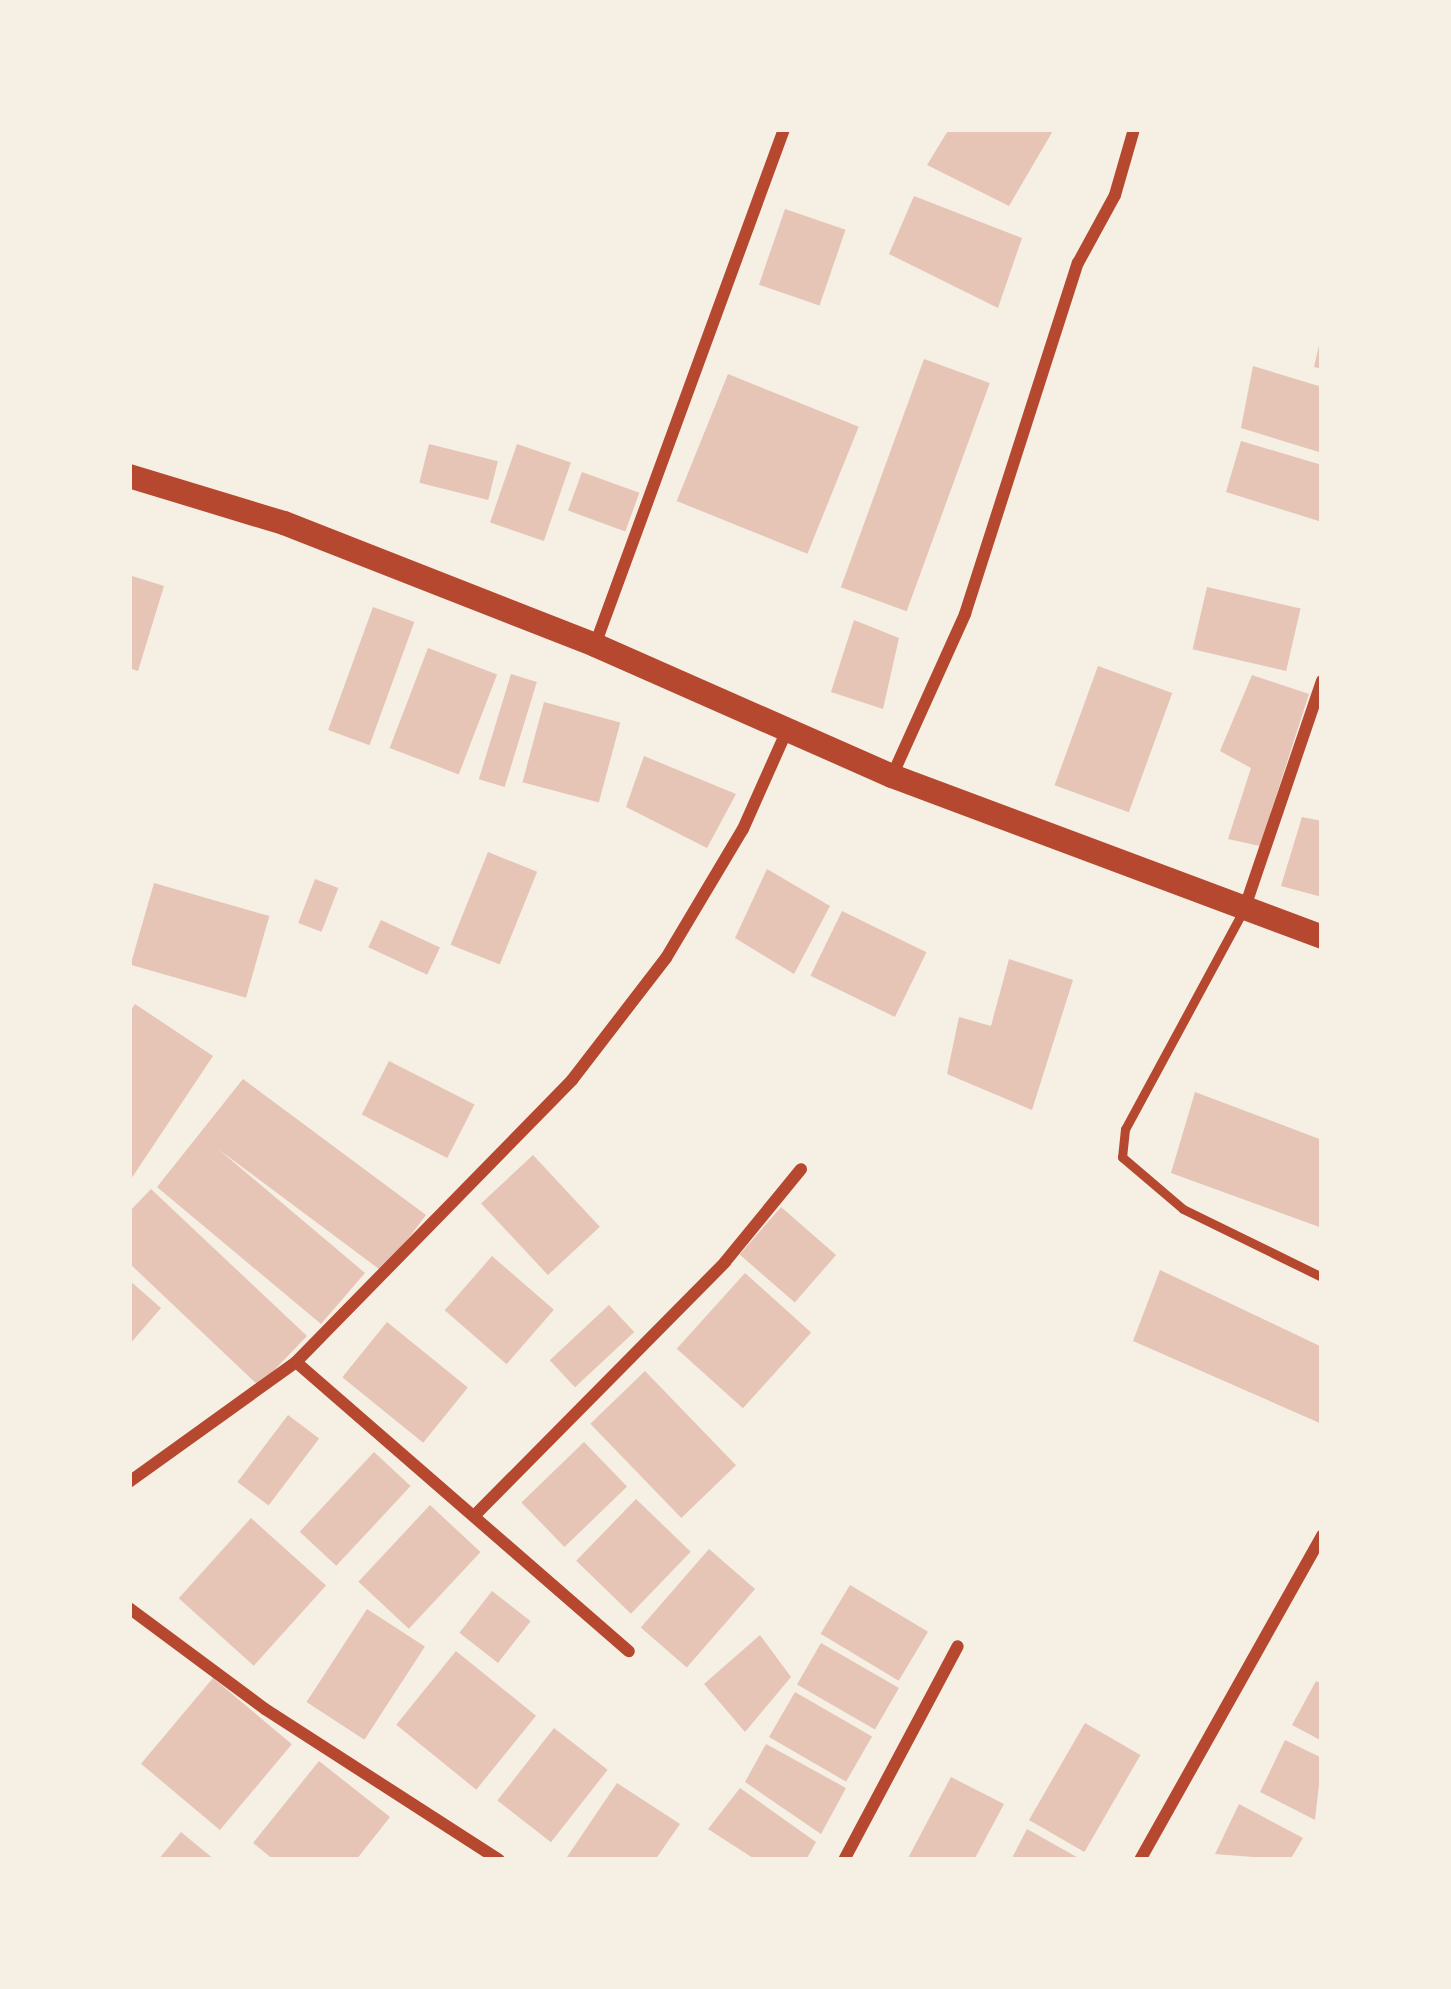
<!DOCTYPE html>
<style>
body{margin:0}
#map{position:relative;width:1451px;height:1989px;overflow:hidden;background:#f6efe4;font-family:"Fira Sans",sans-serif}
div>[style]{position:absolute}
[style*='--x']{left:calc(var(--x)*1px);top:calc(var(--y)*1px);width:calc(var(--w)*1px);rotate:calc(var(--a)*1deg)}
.building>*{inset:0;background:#e6c5b7;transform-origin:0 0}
.service>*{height:9px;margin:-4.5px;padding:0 4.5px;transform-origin:4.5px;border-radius:4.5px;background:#b5482f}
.minor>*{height:12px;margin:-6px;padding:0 6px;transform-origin:6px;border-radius:6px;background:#b5482f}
.secondary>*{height:24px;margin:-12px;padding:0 12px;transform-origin:12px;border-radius:12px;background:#b5482f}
span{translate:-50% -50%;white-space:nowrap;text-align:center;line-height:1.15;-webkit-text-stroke:12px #f6efe4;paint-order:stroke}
.frame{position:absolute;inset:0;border:132px solid #f6efe4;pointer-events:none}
</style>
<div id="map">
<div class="building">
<i style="clip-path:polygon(949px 129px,1054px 129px,1009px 206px,927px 165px)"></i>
<i style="clip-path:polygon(914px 196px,1022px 238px,998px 308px,889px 254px)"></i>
<i style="left:785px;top:209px;width:64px;height:80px;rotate:19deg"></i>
<i style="clip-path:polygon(1320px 341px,1322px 341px,1322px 369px,1314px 367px)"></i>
<i style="left:924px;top:359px;width:70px;height:243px;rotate:20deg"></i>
<i style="clip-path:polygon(1253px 366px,1322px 387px,1322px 453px,1241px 428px)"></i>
<i style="left:728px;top:374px;width:141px;height:137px;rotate:22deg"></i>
<i style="clip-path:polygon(1241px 441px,1322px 465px,1322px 522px,1226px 492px)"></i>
<i style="left:429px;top:444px;width:71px;height:40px;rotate:14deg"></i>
<i style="left:517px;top:444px;width:57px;height:83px;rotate:19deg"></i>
<i style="left:582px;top:472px;width:61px;height:41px;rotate:20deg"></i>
<i style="clip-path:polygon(129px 575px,164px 586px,138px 671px,129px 668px)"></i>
<i style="left:1207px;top:587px;width:96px;height:64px;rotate:13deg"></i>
<i style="left:373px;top:607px;width:44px;height:131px;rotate:20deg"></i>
<i style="clip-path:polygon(854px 620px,899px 638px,883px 709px,831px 692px)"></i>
<i style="left:428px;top:648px;width:74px;height:107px;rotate:21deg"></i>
<i style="left:1098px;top:666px;width:79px;height:127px;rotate:20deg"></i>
<i style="left:511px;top:674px;width:27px;height:110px;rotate:17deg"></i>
<i style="clip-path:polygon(1252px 675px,1309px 694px,1260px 846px,1228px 839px,1251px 768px,1220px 751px)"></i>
<i style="left:544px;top:702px;width:79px;height:83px;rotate:15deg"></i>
<i style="clip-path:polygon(644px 756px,736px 794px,707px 848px,626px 807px)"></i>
<i style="clip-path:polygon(1302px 817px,1322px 821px,1322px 897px,1281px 886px)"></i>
<i style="left:488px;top:852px;width:53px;height:100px;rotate:22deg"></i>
<i style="clip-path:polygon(767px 869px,830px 906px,794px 974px,735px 938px)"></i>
<i style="left:315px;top:879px;width:25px;height:47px;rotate:21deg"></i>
<i style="left:154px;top:883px;width:120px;height:85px;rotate:16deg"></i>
<i style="left:842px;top:911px;width:94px;height:72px;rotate:26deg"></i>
<i style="left:381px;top:920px;width:65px;height:30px;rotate:25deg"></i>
<i style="clip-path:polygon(1009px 959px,1073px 980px,1032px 1110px,947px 1074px,959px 1017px,991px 1026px)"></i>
<i style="clip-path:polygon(135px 1004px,213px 1056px,129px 1182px,129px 1013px)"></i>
<i style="left:389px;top:1061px;width:96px;height:60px;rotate:27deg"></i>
<i style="clip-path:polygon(243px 1079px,426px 1215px,383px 1272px,218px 1149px,365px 1273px,321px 1324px,157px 1187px)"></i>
<i style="clip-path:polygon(1195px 1092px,1322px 1140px,1322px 1228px,1171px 1173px)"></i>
<i style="left:533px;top:1155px;width:98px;height:71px;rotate:47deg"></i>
<i style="clip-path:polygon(151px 1189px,307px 1336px,259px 1386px,129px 1263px,129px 1212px)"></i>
<i style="left:781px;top:1207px;width:73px;height:63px;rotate:41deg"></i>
<i style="left:492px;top:1256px;width:82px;height:72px;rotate:41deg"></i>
<i style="clip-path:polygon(1160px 1270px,1322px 1347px,1322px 1424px,1133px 1341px)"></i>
<i style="left:745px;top:1273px;width:89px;height:102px;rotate:42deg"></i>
<i style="clip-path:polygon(129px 1280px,161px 1308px,129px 1345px)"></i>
<i style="left:609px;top:1305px;width:37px;height:81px;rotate:47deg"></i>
<i style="left:387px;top:1322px;width:104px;height:71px;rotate:39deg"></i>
<i style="left:645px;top:1371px;width:131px;height:76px;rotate:46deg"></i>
<i style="left:288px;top:1415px;width:39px;height:84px;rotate:37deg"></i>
<i style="left:584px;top:1442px;width:62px;height:87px;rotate:46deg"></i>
<i style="left:374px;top:1452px;width:50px;height:109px;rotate:43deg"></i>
<i style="left:636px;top:1499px;width:76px;height:86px;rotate:44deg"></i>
<i style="left:430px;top:1505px;width:69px;height:105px;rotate:43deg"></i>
<i style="left:251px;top:1518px;width:101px;height:108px;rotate:42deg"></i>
<i style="left:709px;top:1549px;width:61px;height:104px;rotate:41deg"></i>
<i style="left:850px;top:1585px;width:91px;height:57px;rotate:31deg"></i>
<i style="left:492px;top:1591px;width:49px;height:53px;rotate:38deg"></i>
<i style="left:367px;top:1609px;width:69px;height:111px;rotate:33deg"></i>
<i style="clip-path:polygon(760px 1635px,791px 1677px,745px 1732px,704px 1684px)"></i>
<i style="left:821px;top:1643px;width:90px;height:48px;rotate:30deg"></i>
<i style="left:456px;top:1651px;width:103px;height:95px;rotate:39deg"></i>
<i style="left:213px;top:1678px;width:103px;height:112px;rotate:40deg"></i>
<i style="clip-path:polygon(1316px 1681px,1322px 1684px,1322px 1741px,1292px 1725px)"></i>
<i style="left:795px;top:1692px;width:89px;height:52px;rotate:30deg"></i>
<i style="left:1085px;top:1723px;width:64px;height:112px;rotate:30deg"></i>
<i style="left:554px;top:1728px;width:68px;height:92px;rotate:38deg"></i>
<i style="clip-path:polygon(1285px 1740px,1322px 1758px,1315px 1820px,1260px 1792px)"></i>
<i style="clip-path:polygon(766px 1744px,846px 1788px,821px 1834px,745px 1782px)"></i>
<i style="clip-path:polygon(319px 1761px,390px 1817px,356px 1860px,274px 1860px,253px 1843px)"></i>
<i style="clip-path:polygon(951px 1777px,1004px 1804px,974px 1860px,907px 1860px)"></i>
<i style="clip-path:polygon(617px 1783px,680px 1824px,655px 1860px,565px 1860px)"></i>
<i style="clip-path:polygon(740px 1788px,816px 1842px,806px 1860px,756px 1860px,708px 1829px)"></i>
<i style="clip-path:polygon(1239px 1804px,1303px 1838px,1290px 1860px,1215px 1854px)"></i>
<i style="clip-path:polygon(1027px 1829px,1082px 1860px,1011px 1860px)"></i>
<i style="clip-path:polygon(181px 1832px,215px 1860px,158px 1860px)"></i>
</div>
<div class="service">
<i style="--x:1243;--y:911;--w:248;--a:118.4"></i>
<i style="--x:1125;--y:1129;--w:28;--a:96"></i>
<i style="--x:1122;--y:1157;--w:80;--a:40.4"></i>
<i style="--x:1183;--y:1209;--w:155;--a:26.1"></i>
</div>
<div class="minor">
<i style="--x:595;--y:645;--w:550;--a:-69.88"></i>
<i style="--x:892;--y:776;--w:178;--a:-65.7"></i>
<i style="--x:965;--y:614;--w:369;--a:-72.2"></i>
<i style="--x:1078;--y:263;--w:77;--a:-61.4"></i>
<i style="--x:1115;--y:195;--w:69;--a:-73.9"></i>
<i style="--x:1245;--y:907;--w:239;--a:-71.2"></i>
<i style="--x:296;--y:1362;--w:441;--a:41"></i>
<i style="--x:129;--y:1482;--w:206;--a:-35.7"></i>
<i style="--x:296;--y:1362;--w:395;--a:-45.6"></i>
<i style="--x:572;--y:1080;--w:154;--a:-52.4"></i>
<i style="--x:666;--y:958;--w:150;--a:-59.2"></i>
<i style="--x:743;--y:829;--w:108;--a:-66"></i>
<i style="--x:476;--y:1514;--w:354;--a:-45.3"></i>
<i style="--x:725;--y:1262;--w:120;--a:-50.7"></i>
<i style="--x:129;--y:1608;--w:169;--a:36.6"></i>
<i style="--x:265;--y:1709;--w:278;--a:32.8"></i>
<i style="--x:844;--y:1860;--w:242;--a:-62"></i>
<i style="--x:1140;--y:1860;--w:372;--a:-60.7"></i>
</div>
<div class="secondary">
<i style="--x:129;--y:476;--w:162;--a:16.9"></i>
<i style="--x:284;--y:523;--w:334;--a:21.4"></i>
<i style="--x:595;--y:645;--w:325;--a:23.8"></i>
<i style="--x:892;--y:776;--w:459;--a:20.5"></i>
</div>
<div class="frame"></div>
</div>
